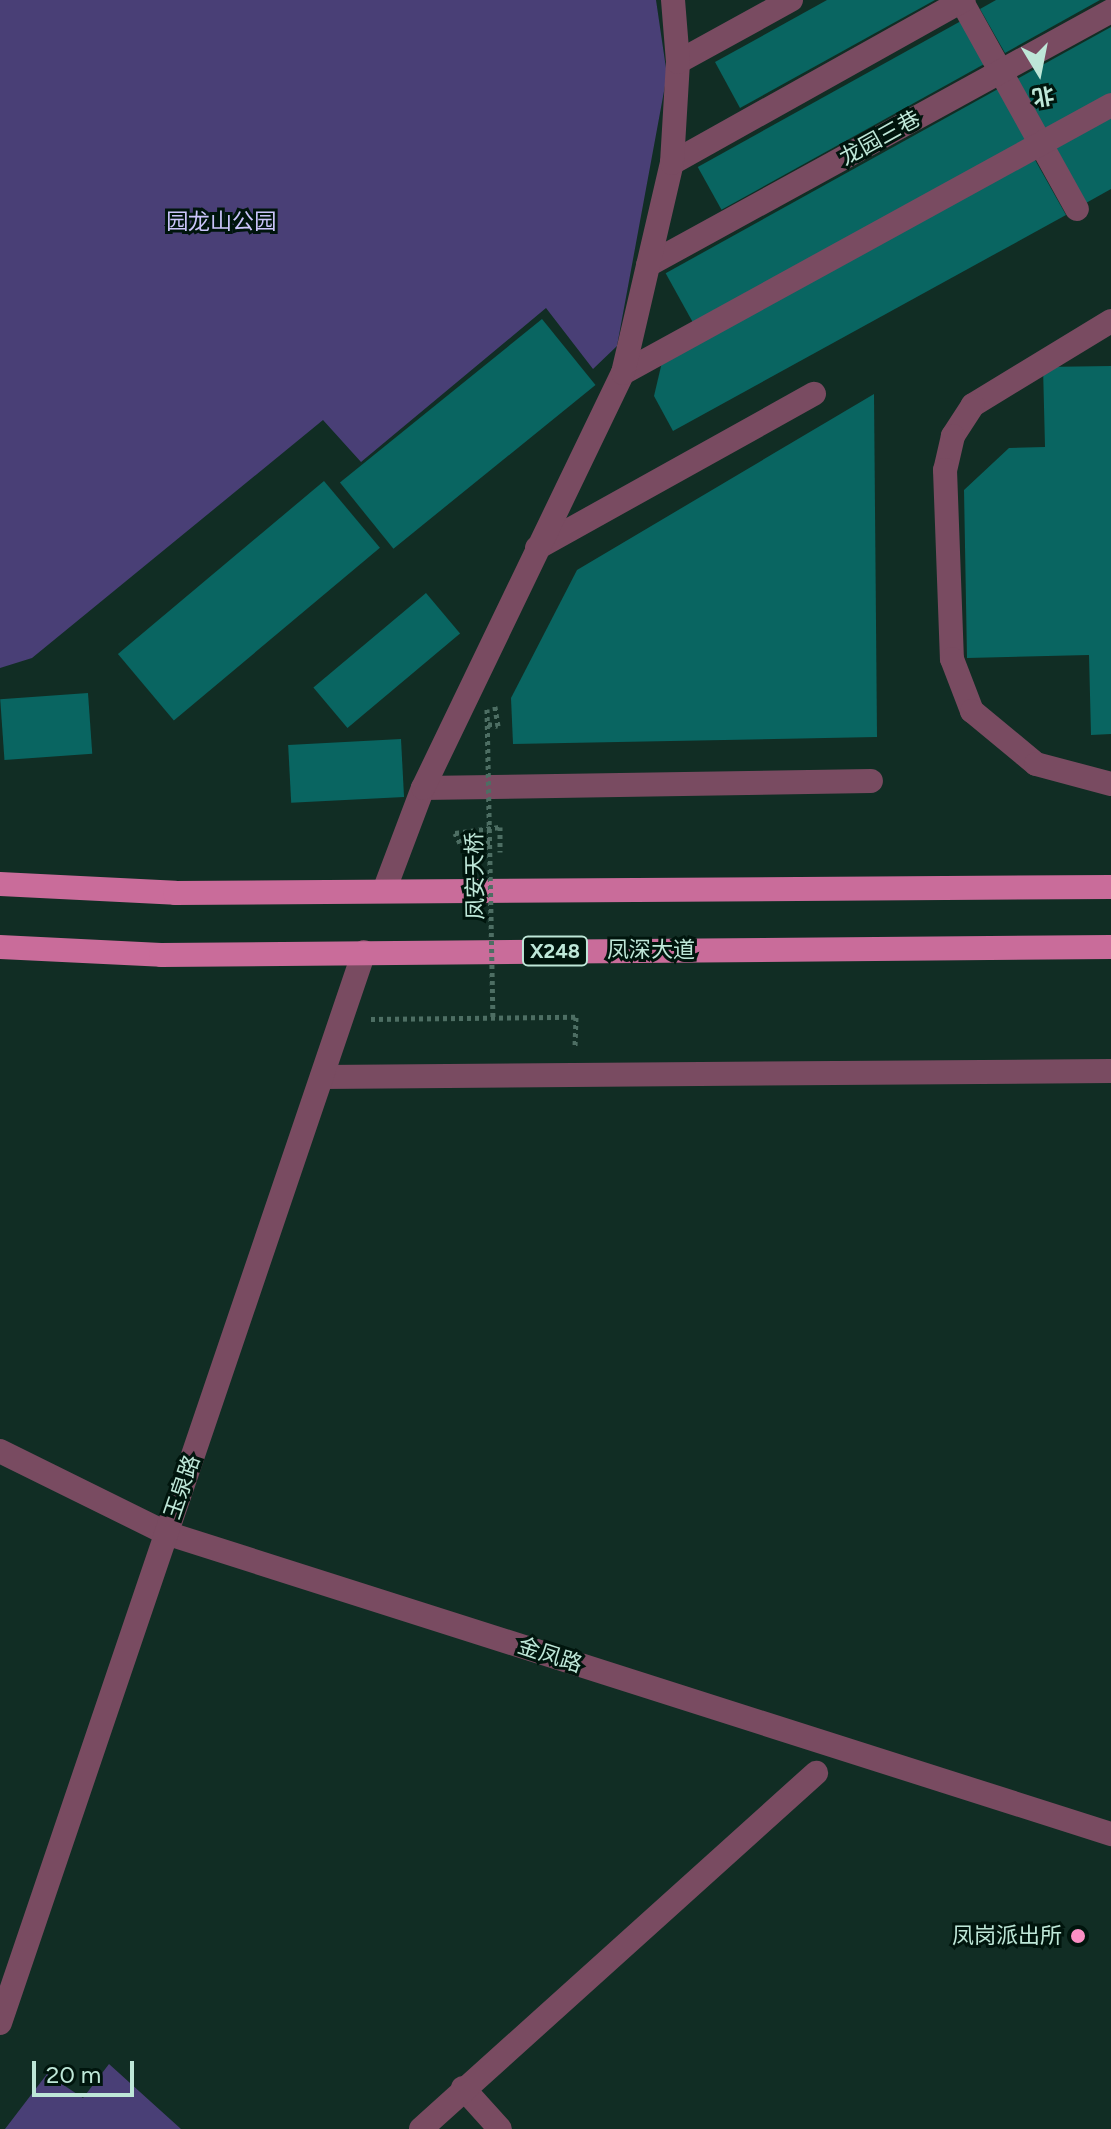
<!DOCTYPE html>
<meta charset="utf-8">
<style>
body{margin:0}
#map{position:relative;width:1111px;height:2129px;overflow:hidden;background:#112d24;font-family:Figtree,"Noto Sans SC",sans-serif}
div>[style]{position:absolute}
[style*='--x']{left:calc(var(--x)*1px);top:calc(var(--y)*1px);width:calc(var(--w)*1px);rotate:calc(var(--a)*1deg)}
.green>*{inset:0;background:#493f76}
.building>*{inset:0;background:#096561;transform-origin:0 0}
.path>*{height:5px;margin-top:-2.5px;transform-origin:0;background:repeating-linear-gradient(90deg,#4d6e63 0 4px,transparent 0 8px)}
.minor>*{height:24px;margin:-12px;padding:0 12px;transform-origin:12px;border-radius:12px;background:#794b61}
.major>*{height:24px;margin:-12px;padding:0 12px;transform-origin:12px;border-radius:12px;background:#c96c9a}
.path-bridge>*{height:5px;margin-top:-2.5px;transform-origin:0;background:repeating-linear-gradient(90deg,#4d6e63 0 4px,transparent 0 8px)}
.dots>*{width:22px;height:22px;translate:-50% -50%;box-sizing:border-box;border:4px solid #00150d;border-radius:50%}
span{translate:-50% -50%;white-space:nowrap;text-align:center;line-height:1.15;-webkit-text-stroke:6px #00150d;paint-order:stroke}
.shield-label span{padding:2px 6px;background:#00150d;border:2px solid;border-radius:6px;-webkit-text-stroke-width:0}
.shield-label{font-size:20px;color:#bee7d8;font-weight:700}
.street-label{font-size:22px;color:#bee7d8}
.park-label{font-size:22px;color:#cbc5fa}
.poi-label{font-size:22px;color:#bee7d8}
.right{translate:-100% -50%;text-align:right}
.north{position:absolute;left:999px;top:32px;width:80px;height:80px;-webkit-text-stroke:6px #00150d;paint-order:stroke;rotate:170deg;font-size:22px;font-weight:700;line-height:32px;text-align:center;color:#bee7d8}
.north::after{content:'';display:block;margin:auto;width:28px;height:36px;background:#bee7d8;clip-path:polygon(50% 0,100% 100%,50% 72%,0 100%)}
.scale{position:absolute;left:32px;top:2061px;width:102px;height:36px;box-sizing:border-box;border:4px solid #bee7d8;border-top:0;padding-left:10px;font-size:24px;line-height:28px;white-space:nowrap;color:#bee7d8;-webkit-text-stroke:6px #00150d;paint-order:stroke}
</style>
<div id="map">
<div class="green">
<i style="clip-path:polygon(0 0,656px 0,667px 75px,617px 346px,593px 369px,546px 308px,361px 462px,323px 420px,32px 658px,0 668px)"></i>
<i style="clip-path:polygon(109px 2064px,181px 2129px,5px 2129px,47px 2074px,83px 2098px)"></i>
</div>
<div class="building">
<i style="clip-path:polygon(827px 0,935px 0,740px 108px,715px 62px)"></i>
<i style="clip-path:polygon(996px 0,1100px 0,1005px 53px,980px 9px)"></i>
<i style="left:961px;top:21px;width:49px;height:301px;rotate:61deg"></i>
<i style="clip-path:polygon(1111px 27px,1111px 94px,1045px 130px,1017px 79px)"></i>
<i style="left:998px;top:89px;width:58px;height:380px;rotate:61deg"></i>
<i style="clip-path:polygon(1111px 116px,1111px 189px,1086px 203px,1055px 146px)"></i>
<i style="clip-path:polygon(1034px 158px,1066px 215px,673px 431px,654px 396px,662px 362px)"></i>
<i style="left:542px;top:319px;width:85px;height:260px;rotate:51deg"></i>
<i style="clip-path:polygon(1111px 366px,1111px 734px,1091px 735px,1089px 655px,967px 658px,964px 490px,1009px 448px,1045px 447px,1043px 367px)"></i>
<i style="clip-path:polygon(874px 394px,877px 737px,513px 744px,511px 698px,577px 570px)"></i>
<i style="left:324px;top:481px;width:87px;height:269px;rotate:50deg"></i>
<i style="left:426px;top:593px;width:53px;height:147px;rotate:50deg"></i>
<i style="left:88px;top:693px;width:61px;height:88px;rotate:86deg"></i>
<i style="left:401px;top:739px;width:58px;height:113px;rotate:87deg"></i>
</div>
<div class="path">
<i style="--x:488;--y:724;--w:10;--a:11"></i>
<i style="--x:498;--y:726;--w:20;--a:-99"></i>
<i style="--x:490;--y:843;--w:30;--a:180"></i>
<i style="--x:460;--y:843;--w:11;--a:-117"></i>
<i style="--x:455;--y:833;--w:45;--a:-7.6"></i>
<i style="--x:500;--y:827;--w:25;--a:90"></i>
<i style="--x:371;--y:1019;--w:205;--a:-0.6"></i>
<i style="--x:576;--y:1017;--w:29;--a:92"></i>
</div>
<div class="minor">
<i style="--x:961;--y:0;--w:239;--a:61"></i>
<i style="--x:678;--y:62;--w:129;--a:-28.8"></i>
<i style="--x:672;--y:163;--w:334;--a:-29.2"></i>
<i style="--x:648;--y:265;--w:528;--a:-28.75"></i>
<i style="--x:1111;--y:321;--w:162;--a:148.7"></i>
<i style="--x:973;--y:405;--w:37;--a:123"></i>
<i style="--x:953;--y:436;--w:35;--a:103"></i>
<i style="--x:945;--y:470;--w:189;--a:87.9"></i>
<i style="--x:952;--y:659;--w:56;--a:69"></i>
<i style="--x:972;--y:711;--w:83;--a:39.6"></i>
<i style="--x:1036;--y:764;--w:78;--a:14.9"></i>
<i style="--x:623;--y:373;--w:557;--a:-28.77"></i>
<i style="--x:537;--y:548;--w:317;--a:-29.1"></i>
<i style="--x:423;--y:788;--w:448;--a:-0.9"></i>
<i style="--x:384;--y:891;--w:110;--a:-69.3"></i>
<i style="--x:423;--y:788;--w:461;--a:-64.3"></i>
<i style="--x:623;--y:373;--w:216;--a:-76.9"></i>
<i style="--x:672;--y:163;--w:101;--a:-86.6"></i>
<i style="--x:678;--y:62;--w:62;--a:-94.6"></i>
<i style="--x:322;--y:1077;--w:789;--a:-0.44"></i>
<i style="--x:0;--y:1451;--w:185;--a:26.3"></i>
<i style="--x:166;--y:1533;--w:992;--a:17.67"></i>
<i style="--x:0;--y:2023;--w:1131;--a:-71.23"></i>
<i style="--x:463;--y:2088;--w:55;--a:47.9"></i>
<i style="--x:421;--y:2129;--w:532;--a:-42.03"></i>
</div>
<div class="major">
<i style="--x:0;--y:884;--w:175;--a:2.9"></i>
<i style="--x:175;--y:893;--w:936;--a:-0.37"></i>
<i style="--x:0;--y:947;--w:161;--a:2.8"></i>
<i style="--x:161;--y:955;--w:950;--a:-0.48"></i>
</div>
<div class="path-bridge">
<i style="--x:487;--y:709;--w:310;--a:88.9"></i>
</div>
<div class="dots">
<i style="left:1078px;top:1936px;background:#fb8fc4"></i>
</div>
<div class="shield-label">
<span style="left:555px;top:951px">X248</span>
</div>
<div class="street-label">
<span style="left:880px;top:138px;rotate:-29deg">龙园三巷</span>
<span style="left:475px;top:876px;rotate:-91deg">凤安天桥</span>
<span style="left:651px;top:950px">凤深大道</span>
<span style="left:182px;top:1487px;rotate:-71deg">玉泉路</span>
<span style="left:550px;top:1655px;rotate:18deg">金凤路</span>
</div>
<div class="park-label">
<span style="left:221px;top:222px">园龙山公园</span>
</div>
<div class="poi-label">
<span class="right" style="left:1062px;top:1936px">凤岗派出所</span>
</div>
<div class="north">北</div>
<div class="scale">20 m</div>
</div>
